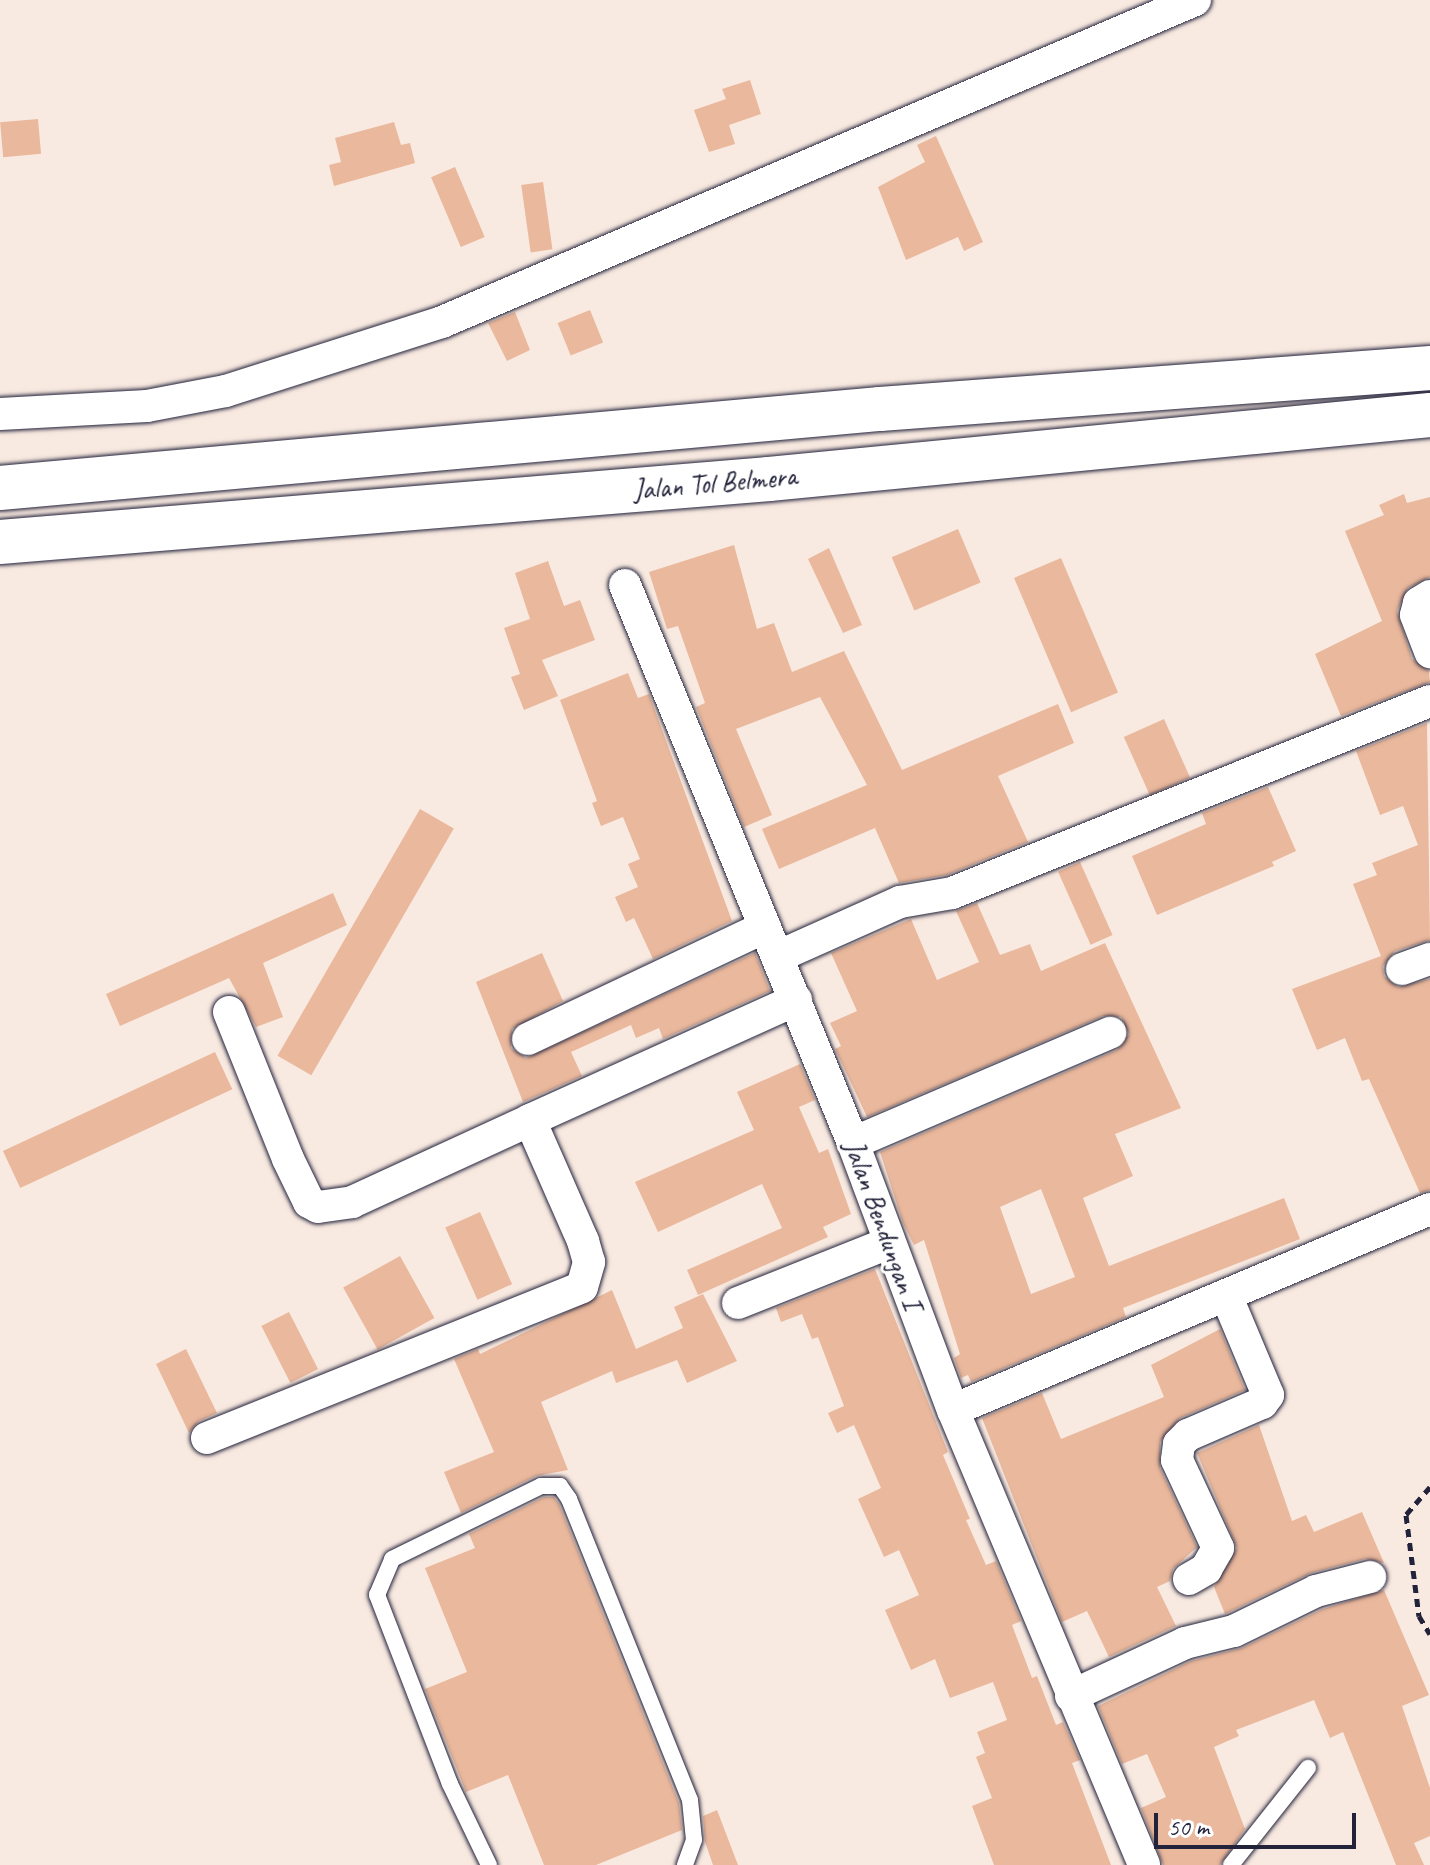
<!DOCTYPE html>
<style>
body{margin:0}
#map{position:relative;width:1430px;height:1865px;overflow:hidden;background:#f9eae1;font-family:Caveat,sans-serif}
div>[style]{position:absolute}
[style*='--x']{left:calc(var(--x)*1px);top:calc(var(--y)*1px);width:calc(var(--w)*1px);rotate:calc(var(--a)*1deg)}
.building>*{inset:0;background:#eab89c;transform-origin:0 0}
.path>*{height:5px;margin-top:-2.5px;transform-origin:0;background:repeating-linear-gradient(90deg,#22223b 0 8px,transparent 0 14px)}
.roads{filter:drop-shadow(0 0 2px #22223b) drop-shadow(0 0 2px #22223b)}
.service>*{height:16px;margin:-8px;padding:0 8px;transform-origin:8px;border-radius:8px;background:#fff}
.minor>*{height:32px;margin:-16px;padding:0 16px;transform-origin:16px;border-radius:16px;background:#fff}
.motorway>*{height:44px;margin:-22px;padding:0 22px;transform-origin:22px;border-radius:22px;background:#fff}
span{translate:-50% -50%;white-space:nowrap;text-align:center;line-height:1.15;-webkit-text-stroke:6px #fff;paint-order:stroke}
.street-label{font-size:28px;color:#22223b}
.scale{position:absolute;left:1154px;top:1813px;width:202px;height:36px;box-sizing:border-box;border:4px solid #22223b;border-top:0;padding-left:10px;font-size:24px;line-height:28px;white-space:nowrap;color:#22223b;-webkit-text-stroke:6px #fff;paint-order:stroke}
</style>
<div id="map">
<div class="building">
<i style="clip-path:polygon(750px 80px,761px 114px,729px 125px,735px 144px,709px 152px,694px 110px,726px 99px,722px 89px)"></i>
<i style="left:38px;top:119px;width:35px;height:38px;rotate:85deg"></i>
<i style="clip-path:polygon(394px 122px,401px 145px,410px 143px,415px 163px,334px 186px,329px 165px,341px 162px,335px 138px)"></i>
<i style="clip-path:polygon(936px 136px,983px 242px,964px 251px,958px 237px,906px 260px,878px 187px,925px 162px,917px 145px)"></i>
<i style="left:455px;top:167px;width:76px;height:26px;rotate:67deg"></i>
<i style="left:543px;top:182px;width:68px;height:22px;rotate:82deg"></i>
<i style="left:590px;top:310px;width:35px;height:35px;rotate:68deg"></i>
<i style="clip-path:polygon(515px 312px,530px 350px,507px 361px,488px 323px)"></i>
<i style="clip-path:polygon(1404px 494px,1407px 503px,1430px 497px,1430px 577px,1408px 588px,1397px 611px,1412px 659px,1429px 671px,1430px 682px,1341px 716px,1315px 654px,1382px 621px,1345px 531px,1384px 515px,1379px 505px)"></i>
<i style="left:958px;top:529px;width:58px;height:72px;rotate:67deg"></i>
<i style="clip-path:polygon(734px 545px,757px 629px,774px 623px,792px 672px,844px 651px,902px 770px,1058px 704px,1074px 743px,998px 776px,1028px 842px,947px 875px,899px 883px,875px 828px,779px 869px,762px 829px,867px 785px,820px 697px,736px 729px,772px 815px,744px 827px,696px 707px,705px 703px,678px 626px,667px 629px,649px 572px)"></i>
<i style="clip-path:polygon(829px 548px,862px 625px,843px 633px,808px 559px)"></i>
<i style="left:1061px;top:558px;width:146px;height:51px;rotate:67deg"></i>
<i style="clip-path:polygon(548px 561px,564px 606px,580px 600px,595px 640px,542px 660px,558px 696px,524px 710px,511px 677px,520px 674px,504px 628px,530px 619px,515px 573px)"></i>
<i style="clip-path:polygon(628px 673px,638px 698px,649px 694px,732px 921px,653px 959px,634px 918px,626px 922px,615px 897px,638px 887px,628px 864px,640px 859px,623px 817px,601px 826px,592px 803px,597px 801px,560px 700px)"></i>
<i style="left:1164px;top:719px;width:64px;height:44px;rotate:66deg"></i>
<i style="clip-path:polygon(1427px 723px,1430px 940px,1395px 951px,1383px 966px,1384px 976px,1398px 987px,1430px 979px,1430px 1190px,1420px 1193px,1369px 1079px,1362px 1081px,1345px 1038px,1317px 1050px,1292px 989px,1381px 956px,1353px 884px,1377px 875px,1372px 863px,1418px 845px,1403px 806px,1380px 815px,1356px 751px)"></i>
<i style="clip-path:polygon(1268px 787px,1296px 851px,1272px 862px,1274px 866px,1157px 915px,1132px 856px,1206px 824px,1202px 813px)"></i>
<i style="left:420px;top:809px;width:39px;height:285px;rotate:30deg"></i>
<i style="left:1080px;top:862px;width:80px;height:24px;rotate:66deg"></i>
<i style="clip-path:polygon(333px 893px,347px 925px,263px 963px,283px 1017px,256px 1027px,229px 978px,120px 1026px,106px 994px)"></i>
<i style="clip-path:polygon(evenodd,977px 903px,1000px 955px,1030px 944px,1041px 971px,1105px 943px,1181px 1108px,1115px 1134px,1133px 1176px,1083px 1198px,1109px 1266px,1284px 1198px,1300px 1239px,1123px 1308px,1126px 1317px,971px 1382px,968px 1375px,961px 1378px,954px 1358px,960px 1354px,924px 1240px,914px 1245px,903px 1223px,880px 1152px,1117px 1050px,1129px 1034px,1121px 1017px,1103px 1016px,867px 1117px,835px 1049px,841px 1046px,830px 1023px,857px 1011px,831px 953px,911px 919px,937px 980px,979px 962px,956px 911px,977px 903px,1041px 1189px,1075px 1277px,1031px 1294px,1000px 1207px,1041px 1189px)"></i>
<i style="clip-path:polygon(542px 953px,563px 1001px,512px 1029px,511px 1048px,526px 1058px,755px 953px,770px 991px,663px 1039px,659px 1028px,636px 1038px,631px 1025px,571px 1052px,582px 1076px,523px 1102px,476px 982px)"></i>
<i style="left:215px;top:1052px;width:41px;height:234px;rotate:65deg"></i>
<i style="clip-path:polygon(800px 1064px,815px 1100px,799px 1107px,819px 1153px,828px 1149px,851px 1214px,823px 1227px,828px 1237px,698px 1295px,687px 1270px,782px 1228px,762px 1184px,658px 1232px,635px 1182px,754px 1130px,737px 1092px)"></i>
<i style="left:480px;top:1212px;width:79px;height:38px;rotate:66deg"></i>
<i style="left:400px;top:1256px;width:71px;height:65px;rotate:61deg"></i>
<i style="clip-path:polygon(875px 1269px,948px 1452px,943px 1455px,970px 1519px,966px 1520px,986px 1565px,996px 1561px,1021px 1621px,1012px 1625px,1032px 1678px,1037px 1676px,1056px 1725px,1063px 1722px,1080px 1760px,1072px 1763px,1111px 1865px,994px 1865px,972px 1806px,992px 1798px,976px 1757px,985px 1753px,977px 1732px,1007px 1720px,993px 1682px,950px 1698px,935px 1659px,911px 1670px,885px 1610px,919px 1595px,899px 1550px,884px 1557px,858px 1499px,881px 1488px,854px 1425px,837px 1433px,828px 1413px,844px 1406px,818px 1337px,812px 1339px,802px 1314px,781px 1322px,776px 1308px)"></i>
<i style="clip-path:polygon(612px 1290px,636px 1349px,683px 1328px,674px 1307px,703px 1294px,737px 1361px,687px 1383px,677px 1360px,616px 1383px,612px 1371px,541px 1402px,568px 1470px,536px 1476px,461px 1513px,444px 1472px,494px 1452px,454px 1359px,478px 1349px,480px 1354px)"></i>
<i style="left:289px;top:1312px;width:64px;height:31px;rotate:63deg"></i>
<i style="clip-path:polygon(1220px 1329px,1245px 1390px,1180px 1418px,1160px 1442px,1160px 1468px,1197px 1547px,1173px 1569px,1170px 1581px,1157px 1587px,1176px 1626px,1109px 1657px,1087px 1611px,1062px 1622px,982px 1418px,1042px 1393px,1061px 1439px,1164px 1397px,1151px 1365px)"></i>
<i style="clip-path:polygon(186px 1349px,217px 1413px,199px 1421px,189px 1433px,156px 1364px)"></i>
<i style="clip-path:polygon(1259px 1425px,1292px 1521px,1306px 1515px,1314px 1532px,1362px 1512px,1384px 1563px,1365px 1559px,1311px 1573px,1225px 1614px,1214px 1587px,1237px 1548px,1197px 1453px)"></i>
<i style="clip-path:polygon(544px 1497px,554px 1497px,559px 1504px,679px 1803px,682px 1830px,596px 1865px,544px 1865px,508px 1775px,466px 1792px,425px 1689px,467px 1672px,425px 1568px,475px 1548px,469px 1534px)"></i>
<i style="clip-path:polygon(1384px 1590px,1429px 1695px,1402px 1706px,1430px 1788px,1430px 1836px,1414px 1843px,1424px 1865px,1396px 1865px,1343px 1732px,1330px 1738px,1314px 1700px,1236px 1730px,1239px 1736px,1214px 1747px,1245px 1829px,1220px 1865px,1163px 1865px,1141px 1808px,1166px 1797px,1147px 1754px,1122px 1764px,1098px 1706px,1191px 1661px,1242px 1648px,1323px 1609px)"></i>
<i style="clip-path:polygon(717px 1810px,738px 1865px,713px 1865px,705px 1842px,703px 1816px)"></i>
</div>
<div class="path">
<i style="--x:1430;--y:1487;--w:37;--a:131"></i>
<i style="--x:1406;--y:1515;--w:102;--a:82.7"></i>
<i style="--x:1419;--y:1616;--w:21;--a:59"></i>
</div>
<div class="roads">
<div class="service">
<i style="--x:489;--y:1865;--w:90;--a:-115.7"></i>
<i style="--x:450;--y:1784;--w:203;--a:-111.1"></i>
<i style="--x:377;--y:1595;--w:39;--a:-67"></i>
<i style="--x:392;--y:1559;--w:166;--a:-26.1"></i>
<i style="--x:541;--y:1486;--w:19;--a:0"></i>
<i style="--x:560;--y:1486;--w:16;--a:55"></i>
<i style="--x:569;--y:1499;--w:324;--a:68.1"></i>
<i style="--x:690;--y:1800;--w:40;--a:84.3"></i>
<i style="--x:694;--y:1840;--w:27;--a:110"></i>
<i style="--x:1231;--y:1865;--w:124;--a:-51.6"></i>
</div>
<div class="minor">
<i style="--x:0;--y:414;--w:147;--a:-3.1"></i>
<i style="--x:147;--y:406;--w:80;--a:-10.8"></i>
<i style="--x:226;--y:391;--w:227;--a:-17.7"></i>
<i style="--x:442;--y:322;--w:819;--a:-23.15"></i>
<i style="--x:625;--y:585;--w:603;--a:67.77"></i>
<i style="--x:853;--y:1143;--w:285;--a:69.5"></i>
<i style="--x:953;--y:1410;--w:493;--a:67.2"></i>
<i style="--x:1430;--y:596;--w:13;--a:148"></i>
<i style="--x:1419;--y:603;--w:12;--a:104"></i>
<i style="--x:1416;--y:615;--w:40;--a:69"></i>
<i style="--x:777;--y:957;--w:135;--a:-24.1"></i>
<i style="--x:900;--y:902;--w:53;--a:-9.8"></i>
<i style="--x:952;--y:893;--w:515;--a:-21.88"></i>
<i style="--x:1402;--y:969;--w:30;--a:-20"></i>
<i style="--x:229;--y:1012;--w:158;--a:68.1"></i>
<i style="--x:288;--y:1159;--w:48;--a:64"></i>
<i style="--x:309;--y:1202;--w:10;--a:29"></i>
<i style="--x:318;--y:1207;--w:34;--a:-8"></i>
<i style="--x:352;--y:1202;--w:196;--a:-24.7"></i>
<i style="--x:528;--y:1039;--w:262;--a:-25.3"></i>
<i style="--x:853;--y:1143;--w:280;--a:-23.2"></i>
<i style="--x:738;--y:1303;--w:162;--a:-21.7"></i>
<i style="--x:953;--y:1410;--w:518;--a:-22.85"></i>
<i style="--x:207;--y:1438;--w:404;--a:-21.9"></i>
<i style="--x:582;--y:1287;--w:26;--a:-74"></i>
<i style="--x:589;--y:1262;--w:22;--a:-106"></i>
<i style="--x:583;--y:1241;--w:132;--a:-113.7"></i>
<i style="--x:530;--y:1120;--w:292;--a:-24.3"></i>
<i style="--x:1189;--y:1579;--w:20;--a:-30"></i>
<i style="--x:1206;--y:1569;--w:24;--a:-60"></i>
<i style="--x:1218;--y:1548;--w:97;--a:-115"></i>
<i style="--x:1177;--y:1460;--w:16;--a:-83"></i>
<i style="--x:1179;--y:1444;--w:13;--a:-45"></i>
<i style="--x:1188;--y:1435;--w:81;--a:-23.4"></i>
<i style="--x:1262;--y:1403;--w:10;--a:-53"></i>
<i style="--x:1268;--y:1395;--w:108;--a:-112.8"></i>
<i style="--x:1071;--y:1696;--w:126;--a:-24.9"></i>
<i style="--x:1185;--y:1643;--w:50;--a:-13.8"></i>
<i style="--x:1234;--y:1631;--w:91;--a:-26"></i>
<i style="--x:1316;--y:1591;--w:56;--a:-14.5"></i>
</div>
<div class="motorway">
<i style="--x:0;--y:488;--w:884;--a:-5.13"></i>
<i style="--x:880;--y:409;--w:552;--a:-4.26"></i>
<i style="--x:0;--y:542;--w:772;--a:-4.68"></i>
<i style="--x:769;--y:479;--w:664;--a:-5.53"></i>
</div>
</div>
<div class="street-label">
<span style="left:715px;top:483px;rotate:-5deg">Jalan Tol Belmera</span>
<span style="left:883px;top:1225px;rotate:70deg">Jalan Bendungan I</span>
</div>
<div class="scale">50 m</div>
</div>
